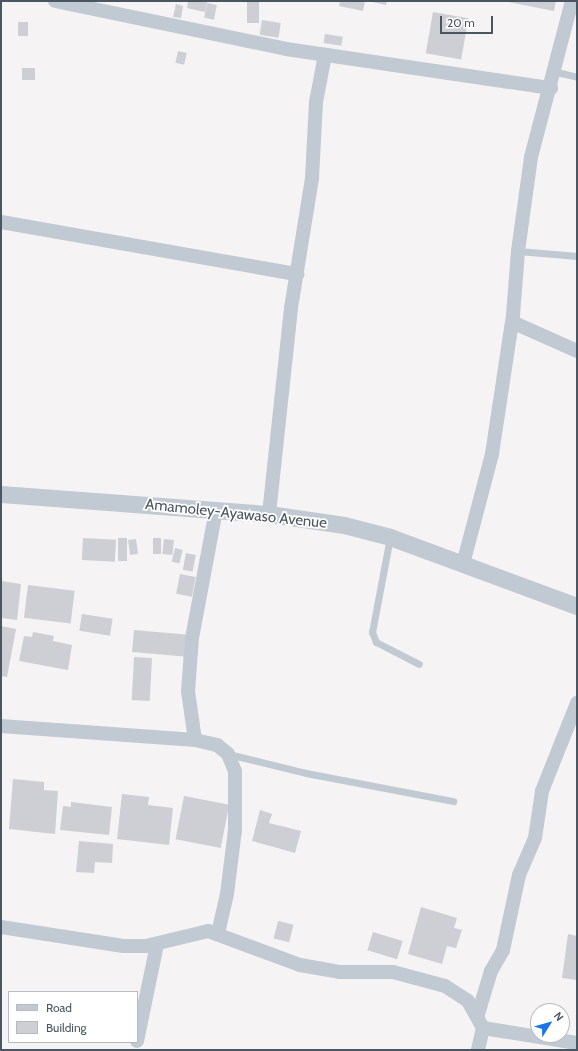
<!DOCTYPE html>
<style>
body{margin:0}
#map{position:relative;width:578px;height:1051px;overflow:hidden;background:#f5f3f3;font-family:Cabin,sans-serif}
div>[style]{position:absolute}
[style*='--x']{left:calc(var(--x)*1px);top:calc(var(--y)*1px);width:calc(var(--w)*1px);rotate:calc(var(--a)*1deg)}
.building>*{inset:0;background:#cdcfd5;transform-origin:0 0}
.service>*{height:7px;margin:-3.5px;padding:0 3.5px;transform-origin:3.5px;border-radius:3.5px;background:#c1cad2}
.minor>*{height:14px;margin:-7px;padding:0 7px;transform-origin:7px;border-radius:7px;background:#c1cad2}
.tertiary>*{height:17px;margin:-8.5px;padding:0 8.5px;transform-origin:8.5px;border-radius:8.5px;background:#c1cad2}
span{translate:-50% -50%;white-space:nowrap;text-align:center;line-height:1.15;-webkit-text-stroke:3.5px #fff;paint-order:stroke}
.street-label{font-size:15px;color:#4a5661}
.frame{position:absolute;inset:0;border:2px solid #4a5661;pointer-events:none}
.legend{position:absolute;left:8px;top:991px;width:130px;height:52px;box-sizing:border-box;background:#fff;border:1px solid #b7bbc0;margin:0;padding:5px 7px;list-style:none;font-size:12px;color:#4a5661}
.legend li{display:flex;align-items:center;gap:8px;height:20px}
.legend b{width:20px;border:1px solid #b7bbc0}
.north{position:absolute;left:530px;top:1003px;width:40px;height:40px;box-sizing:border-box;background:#fff;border:1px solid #b7bbc0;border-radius:50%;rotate:53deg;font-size:11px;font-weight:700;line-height:16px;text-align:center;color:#4a5661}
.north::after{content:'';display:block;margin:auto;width:14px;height:18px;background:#1a73e8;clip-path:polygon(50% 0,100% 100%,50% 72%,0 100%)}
.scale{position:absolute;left:440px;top:16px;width:53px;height:18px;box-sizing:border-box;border:2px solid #4a5661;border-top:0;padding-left:5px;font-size:12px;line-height:14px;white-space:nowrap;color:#4a5661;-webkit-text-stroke:3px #fff;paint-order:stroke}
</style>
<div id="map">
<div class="building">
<i style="clip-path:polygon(188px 1px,207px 1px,205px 12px,187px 8px)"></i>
<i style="left:247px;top:1px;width:12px;height:22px"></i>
<i style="clip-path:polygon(340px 1px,365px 1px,363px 11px,339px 6px)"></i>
<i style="clip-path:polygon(368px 1px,387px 1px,386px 5px)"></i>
<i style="clip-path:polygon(503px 1px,556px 1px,554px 11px)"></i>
<i style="left:207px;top:3px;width:10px;height:15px;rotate:11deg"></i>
<i style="clip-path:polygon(176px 4px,183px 6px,181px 18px,173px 17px)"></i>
<i style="left:433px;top:12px;width:36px;height:42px;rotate:10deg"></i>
<i style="left:262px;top:20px;width:19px;height:15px;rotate:9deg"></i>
<i style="left:18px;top:22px;width:10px;height:14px"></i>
<i style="left:325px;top:34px;width:18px;height:9px;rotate:9deg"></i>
<i style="left:178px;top:51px;width:9px;height:12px;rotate:13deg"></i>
<i style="left:22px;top:68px;width:13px;height:12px"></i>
<i style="left:83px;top:538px;width:33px;height:22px;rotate:3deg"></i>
<i style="left:118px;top:538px;width:9px;height:23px"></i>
<i style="left:153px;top:538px;width:8px;height:16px"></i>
<i style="left:136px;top:539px;width:15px;height:8px;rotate:82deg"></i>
<i style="left:164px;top:539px;width:10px;height:15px;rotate:6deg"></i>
<i style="left:175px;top:548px;width:8px;height:14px;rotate:14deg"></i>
<i style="left:186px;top:553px;width:10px;height:17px;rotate:11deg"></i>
<i style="left:180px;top:574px;width:16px;height:20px;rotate:11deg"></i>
<i style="clip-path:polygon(1px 581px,21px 584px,17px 620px,1px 618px)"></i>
<i style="left:28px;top:585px;width:47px;height:33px;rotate:7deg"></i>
<i style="left:82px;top:614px;width:31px;height:17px;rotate:9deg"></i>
<i style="clip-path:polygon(1px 626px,16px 629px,7px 677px,1px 676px)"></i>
<i style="left:134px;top:630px;width:52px;height:22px;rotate:5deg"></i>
<i style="clip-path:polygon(33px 632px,54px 636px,53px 641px,72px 645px,68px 670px,19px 661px,24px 636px,32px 637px)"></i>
<i style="left:134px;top:657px;width:18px;height:43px;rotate:3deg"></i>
<i style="clip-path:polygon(13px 779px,44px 782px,44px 790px,58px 791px,55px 834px,9px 829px)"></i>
<i style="clip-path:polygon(122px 794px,149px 797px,148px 805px,173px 808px,169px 845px,117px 839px)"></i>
<i style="left:184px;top:796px;width:46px;height:44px;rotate:11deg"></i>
<i style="clip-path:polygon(71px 802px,112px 807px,109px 835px,60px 830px,63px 806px,71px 807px)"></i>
<i style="clip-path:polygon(260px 810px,272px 814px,269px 823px,301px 831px,295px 853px,252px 841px)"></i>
<i style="clip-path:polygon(79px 841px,113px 844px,112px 863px,95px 862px,94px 873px,76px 872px)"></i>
<i style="clip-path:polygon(421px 907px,457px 918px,454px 928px,462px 930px,456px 948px,447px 946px,442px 964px,408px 954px)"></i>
<i style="left:278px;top:921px;width:16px;height:18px;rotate:14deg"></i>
<i style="left:373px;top:932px;width:31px;height:19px;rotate:17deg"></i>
<i style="clip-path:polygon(568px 934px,577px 936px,577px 980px,562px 978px)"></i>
</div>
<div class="service">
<i style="--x:556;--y:72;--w:22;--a:13"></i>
<i style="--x:518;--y:251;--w:59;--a:4.8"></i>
<i style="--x:390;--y:537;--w:97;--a:100.7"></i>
<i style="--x:372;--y:632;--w:11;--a:68"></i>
<i style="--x:376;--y:642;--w:48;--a:27.1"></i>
<i style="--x:228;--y:754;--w:80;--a:13.7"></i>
<i style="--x:306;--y:773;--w:150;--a:10.8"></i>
</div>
<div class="minor">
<i style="--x:55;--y:1;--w:236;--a:11.7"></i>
<i style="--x:286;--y:49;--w:268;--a:8.4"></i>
<i style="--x:1;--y:222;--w:301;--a:10"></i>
<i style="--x:512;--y:322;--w:71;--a:24"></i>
<i style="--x:216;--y:510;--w:130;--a:100.6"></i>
<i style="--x:192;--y:638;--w:53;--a:94.3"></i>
<i style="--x:188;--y:691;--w:49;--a:81.9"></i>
<i style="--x:195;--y:740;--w:23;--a:13"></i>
<i style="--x:217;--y:745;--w:14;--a:39"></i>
<i style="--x:228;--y:754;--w:18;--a:68"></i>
<i style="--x:235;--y:771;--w:59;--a:90"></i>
<i style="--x:235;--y:830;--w:64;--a:97.1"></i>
<i style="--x:227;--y:894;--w:40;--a:103"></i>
<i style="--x:269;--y:514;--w:207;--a:-83.9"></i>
<i style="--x:291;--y:308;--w:132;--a:-80.8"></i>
<i style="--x:312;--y:178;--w:76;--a:-87"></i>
<i style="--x:316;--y:102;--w:48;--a:-79.2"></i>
<i style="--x:463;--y:564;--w:114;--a:-75.2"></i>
<i style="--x:492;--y:454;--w:141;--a:-81.4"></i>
<i style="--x:513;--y:315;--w:64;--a:-85.5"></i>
<i style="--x:518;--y:251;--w:95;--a:-82.1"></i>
<i style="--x:531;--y:157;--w:161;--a:-75.3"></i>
<i style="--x:1;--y:726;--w:195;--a:4.1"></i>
<i style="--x:1;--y:927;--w:124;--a:8.8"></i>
<i style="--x:124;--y:946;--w:22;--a:0"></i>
<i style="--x:146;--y:946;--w:64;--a:-13.6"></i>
<i style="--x:208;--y:931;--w:98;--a:20.3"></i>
<i style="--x:300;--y:965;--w:40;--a:10"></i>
<i style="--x:339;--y:972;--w:54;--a:0"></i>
<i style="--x:393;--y:972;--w:54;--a:15.1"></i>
<i style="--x:445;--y:986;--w:27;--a:33"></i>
<i style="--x:468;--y:1001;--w:31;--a:61"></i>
<i style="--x:483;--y:1028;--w:23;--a:103"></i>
<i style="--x:478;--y:1014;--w:45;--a:-73.2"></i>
<i style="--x:491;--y:971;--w:24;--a:-60"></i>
<i style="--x:503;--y:950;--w:77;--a:-78"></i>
<i style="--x:519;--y:875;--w:40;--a:-66.6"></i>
<i style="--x:535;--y:838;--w:48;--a:-81.5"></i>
<i style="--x:542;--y:791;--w:95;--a:-68.3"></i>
<i style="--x:483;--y:1028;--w:95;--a:9.1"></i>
<i style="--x:137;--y:1041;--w:99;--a:-78.3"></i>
</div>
<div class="tertiary">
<i style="--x:1;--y:494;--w:269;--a:4.3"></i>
<i style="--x:269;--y:514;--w:76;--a:8.3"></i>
<i style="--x:344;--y:525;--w:48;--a:14.6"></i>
<i style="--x:390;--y:537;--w:199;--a:20.3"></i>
</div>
<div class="street-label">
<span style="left:236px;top:514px;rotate:6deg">Amamoley-Ayawaso Avenue</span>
</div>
<div class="frame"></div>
<ul class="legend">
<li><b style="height:5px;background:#c1cad2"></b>Road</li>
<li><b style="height:11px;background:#cdcfd5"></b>Building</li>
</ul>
<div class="north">N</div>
<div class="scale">20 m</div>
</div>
